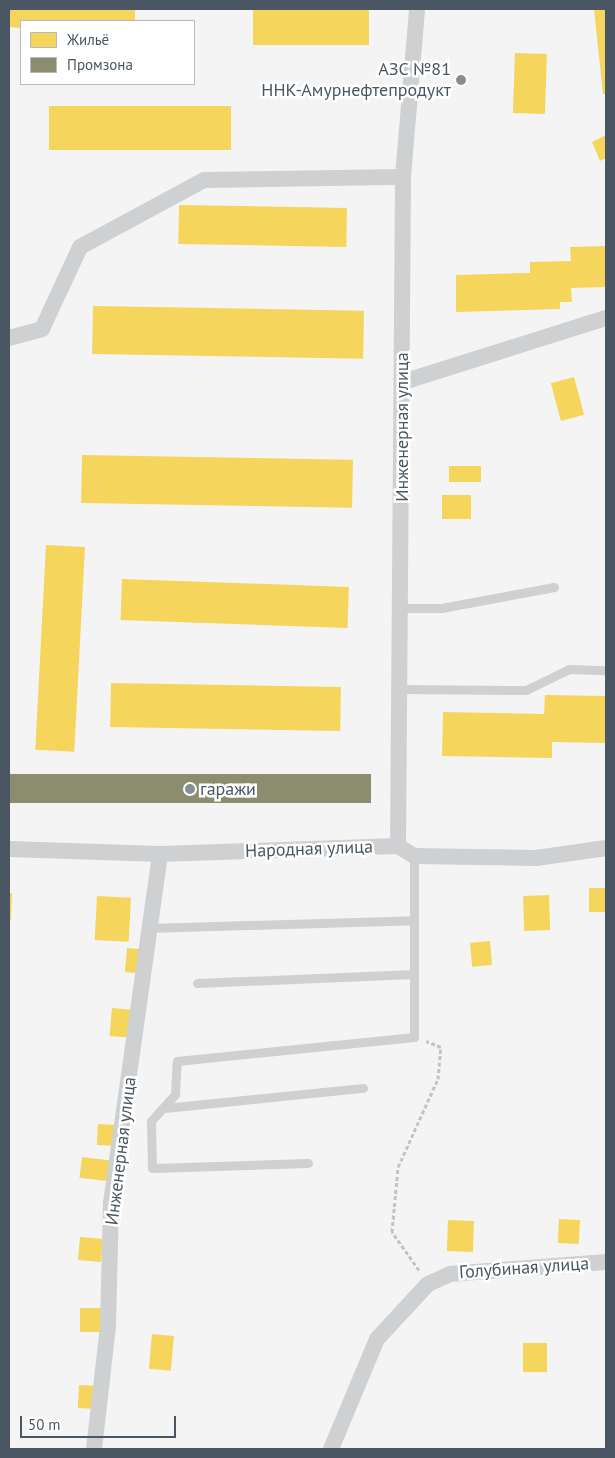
<!DOCTYPE html>
<meta charset="utf-8">
<style>
body{margin:0}
#map{position:relative;width:615px;height:1458px;overflow:hidden;background:#f4f4f4;font-family:"PT Sans",sans-serif}
div>[style]{position:absolute}
[style*='--x']{left:calc(var(--x)*1px);top:calc(var(--y)*1px);width:calc(var(--w)*1px);rotate:calc(var(--a)*1deg)}
.homes>*{inset:0;background:#f6d55c;transform-origin:0 0}
.industry>*{inset:0;background:#8c8c6e;transform-origin:0 0}
.path>*{height:3px;margin-top:-1.5px;transform-origin:0;background:repeating-linear-gradient(90deg,#bcc7c4 0 4px,transparent 0 6.5px)}
.service>*{height:9px;margin:-4.5px;padding:0 4.5px;transform-origin:4.5px;border-radius:4.5px;background:#ced0d2}
.minor>*{height:16px;margin:-8px;padding:0 8px;transform-origin:8px;border-radius:8px;background:#ced0d2}
.dots>*{width:14px;height:14px;translate:-50% -50%;box-sizing:border-box;border:2px solid #fff;border-radius:50%}
span{translate:-50% -50%;white-space:nowrap;text-align:center;line-height:1.15;-webkit-text-stroke:5px #fff;paint-order:stroke}
.poi-label{font-size:18px;color:#4a5661}
.right{translate:-100% -50%;text-align:right}
.left{translate:0 -50%;text-align:left}
.street-label{font-size:18px;color:#4a5661}
.frame{position:absolute;inset:0;border:10px solid #4a5661;pointer-events:none}
.legend{position:absolute;left:20px;top:20px;width:175px;height:65px;box-sizing:border-box;background:#fff;border:1px solid #b7bbc0;margin:0;padding:6px 9px;list-style:none;font-size:15px;color:#4a5661}
.legend li{display:flex;align-items:center;gap:10px;height:25px}
.legend b{width:25px;border:1px solid #b7bbc0}
.scale{position:absolute;left:20px;top:1416px;width:156px;height:22px;box-sizing:border-box;border:2px solid #4a5661;border-top:0;padding-left:6px;font-size:15px;line-height:18px;white-space:nowrap;color:#4a5661;-webkit-text-stroke:4px #fff;paint-order:stroke}
</style>
<div id="map">
<div class="homes">
<i style="clip-path:polygon(9px 9px,135px 9px,135px 21px,21px 21px,21px 28px,9px 27px)"></i>
<i style="left:253px;top:9px;width:116px;height:36px"></i>
<i style="clip-path:polygon(594px 9px,606px 9px,606px 94px,603px 94px)"></i>
<i style="left:515px;top:53px;width:32px;height:60px;rotate:2deg"></i>
<i style="left:49px;top:106px;width:182px;height:44px"></i>
<i style="clip-path:polygon(606px 135px,606px 158px,600px 161px,592px 142px)"></i>
<i style="left:179px;top:205px;width:168px;height:39px;rotate:1deg"></i>
<i style="clip-path:polygon(606px 246px,606px 287px,571px 288px,572px 302px,560px 302px,560px 309px,456px 312px,456px 275px,530px 273px,530px 262px,571px 261px,570px 247px)"></i>
<i style="left:93px;top:306px;width:271px;height:48px;rotate:1deg"></i>
<i style="left:574px;top:377px;width:39px;height:24px;rotate:75deg"></i>
<i style="left:82px;top:455px;width:271px;height:48px;rotate:1deg"></i>
<i style="left:449px;top:466px;width:32px;height:16px"></i>
<i style="left:442px;top:495px;width:29px;height:24px"></i>
<i style="left:46px;top:545px;width:39px;height:205px;rotate:3deg"></i>
<i style="left:122px;top:579px;width:227px;height:41px;rotate:2deg"></i>
<i style="left:111px;top:683px;width:230px;height:44px;rotate:1deg"></i>
<i style="clip-path:polygon(545px 695px,606px 696px,606px 743px,552px 742px,552px 758px,442px 756px,443px 712px,544px 714px)"></i>
<i style="left:606px;top:888px;width:24px;height:17px;rotate:90deg"></i>
<i style="clip-path:polygon(9px 893px,12px 893px,11px 920px,9px 920px)"></i>
<i style="left:549px;top:895px;width:35px;height:26px;rotate:88deg"></i>
<i style="left:97px;top:896px;width:34px;height:44px;rotate:3deg"></i>
<i style="left:490px;top:941px;width:24px;height:20px;rotate:85deg"></i>
<i style="left:127px;top:948px;width:22px;height:24px;rotate:5deg"></i>
<i style="left:112px;top:1008px;width:22px;height:28px;rotate:5deg"></i>
<i style="left:98px;top:1124px;width:22px;height:21px;rotate:3deg"></i>
<i style="left:82px;top:1157px;width:33px;height:21px;rotate:7deg"></i>
<i style="left:559px;top:1219px;width:21px;height:24px;rotate:3deg"></i>
<i style="left:448px;top:1220px;width:26px;height:31px;rotate:2deg"></i>
<i style="left:80px;top:1237px;width:23px;height:23px;rotate:5deg"></i>
<i style="left:80px;top:1308px;width:25px;height:24px"></i>
<i style="left:152px;top:1334px;width:22px;height:35px;rotate:5deg"></i>
<i style="left:523px;top:1343px;width:24px;height:29px"></i>
<i style="left:79px;top:1385px;width:19px;height:23px;rotate:3deg"></i>
</div>
<div class="industry">
<i style="left:9px;top:774px;width:362px;height:29px"></i>
</div>
<div class="path">
<i style="--x:419;--y:1270;--w:47;--a:-125.4"></i>
<i style="--x:392;--y:1232;--w:65;--a:-84.7"></i>
<i style="--x:398;--y:1167;--w:97;--a:-65.6"></i>
<i style="--x:438;--y:1079;--w:32;--a:-85"></i>
<i style="--x:441;--y:1047;--w:16;--a:-158"></i>
</div>
<div class="service">
<i style="--x:401;--y:608;--w:40;--a:0"></i>
<i style="--x:441;--y:608;--w:115;--a:-10.5"></i>
<i style="--x:400;--y:689;--w:126;--a:0.5"></i>
<i style="--x:526;--y:690;--w:48;--a:-26"></i>
<i style="--x:569;--y:669;--w:37;--a:2"></i>
<i style="--x:149;--y:928;--w:265;--a:-1.7"></i>
<i style="--x:197;--y:983;--w:217;--a:-2.4"></i>
<i style="--x:165;--y:1108;--w:199;--a:-5.8"></i>
<i style="--x:308;--y:1163;--w:156;--a:178.2"></i>
<i style="--x:152;--y:1168;--w:47;--a:-91.2"></i>
<i style="--x:151;--y:1121;--w:36;--a:-48"></i>
<i style="--x:175;--y:1094;--w:33;--a:-87"></i>
<i style="--x:177;--y:1061;--w:238;--a:-5.8"></i>
<i style="--x:414;--y:1037;--w:181;--a:-90"></i>
</div>
<div class="minor">
<i style="--x:9;--y:338;--w:34;--a:-15"></i>
<i style="--x:42;--y:329;--w:90;--a:-65.1"></i>
<i style="--x:80;--y:247;--w:141;--a:-28.4"></i>
<i style="--x:204;--y:180;--w:199;--a:-0.9"></i>
<i style="--x:403;--y:382;--w:213;--a:-17.5"></i>
<i style="--x:398;--y:846;--w:669;--a:-89.57"></i>
<i style="--x:403;--y:177;--w:169;--a:-85.2"></i>
<i style="--x:9;--y:849;--w:151;--a:1.9"></i>
<i style="--x:160;--y:854;--w:238;--a:-1.9"></i>
<i style="--x:398;--y:846;--w:19;--a:32"></i>
<i style="--x:414;--y:856;--w:122;--a:0.9"></i>
<i style="--x:536;--y:858;--w:71;--a:-8.1"></i>
<i style="--x:94;--y:1449;--w:124;--a:-83.5"></i>
<i style="--x:108;--y:1326;--w:123;--a:-88.6"></i>
<i style="--x:111;--y:1203;--w:352;--a:-82"></i>
<i style="--x:331;--y:1449;--w:119;--a:-67.3"></i>
<i style="--x:377;--y:1339;--w:75;--a:-47.2"></i>
<i style="--x:428;--y:1284;--w:24;--a:-24"></i>
<i style="--x:450;--y:1274;--w:156;--a:-4.4"></i>
</div>
<div class="dots">
<i style="left:461px;top:80px;background:#868d94"></i>
<i style="left:190px;top:789px;background:#868d94"></i>
</div>
<div class="poi-label">
<span class="right" style="left:451px;top:80px">АЗС №81<br>ННК-Амурнефтепродукт</span>
<span class="left" style="left:200px;top:789px">гаражи</span>
</div>
<div class="street-label">
<span style="left:402px;top:427px;rotate:-90deg">Инженерная улица</span>
<span style="left:309px;top:849px;rotate:-2deg">Народная улица</span>
<span style="left:121px;top:1151px;rotate:-83deg">Инженерная улица</span>
<span style="left:524px;top:1268px;rotate:-4deg">Голубиная улица</span>
</div>
<div class="frame"></div>
<ul class="legend">
<li><b style="height:14px;background:#f6d55c"></b>Жильё</li>
<li><b style="height:14px;background:#8c8c6e"></b>Промзона</li>
</ul>
<div class="scale">50 m</div>
</div>
